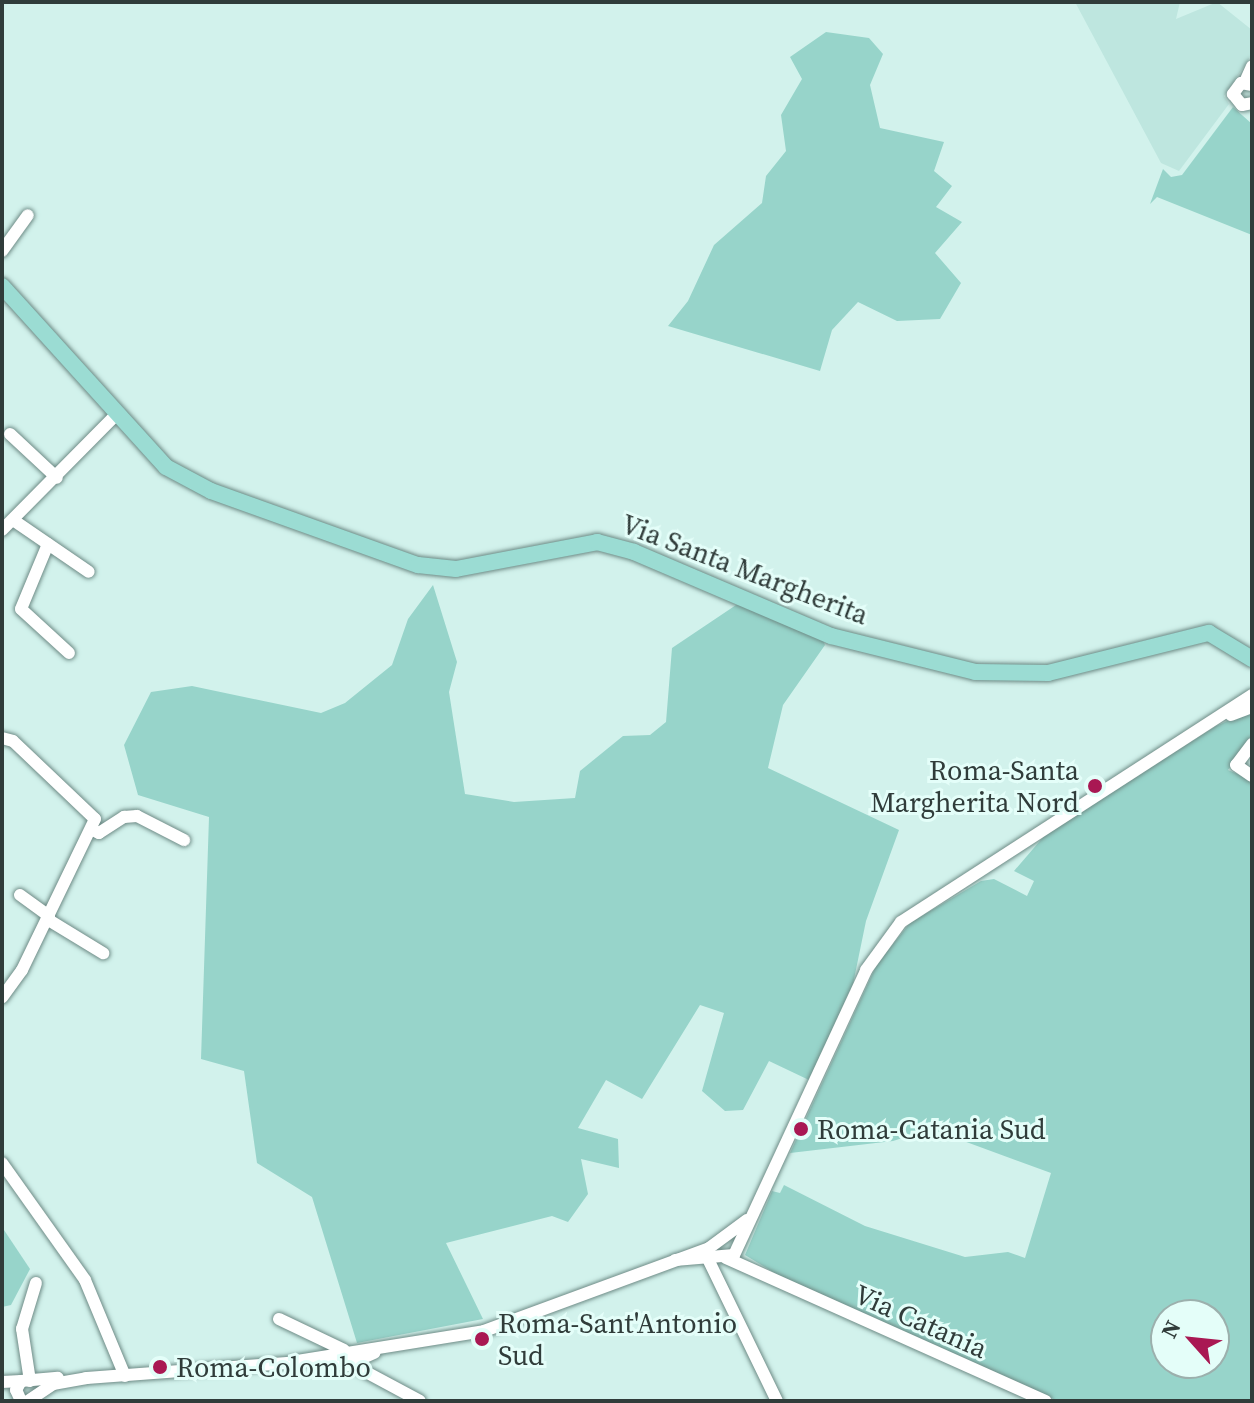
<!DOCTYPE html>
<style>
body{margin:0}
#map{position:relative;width:1254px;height:1403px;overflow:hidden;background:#d2f2ec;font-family:"Source Serif 4",serif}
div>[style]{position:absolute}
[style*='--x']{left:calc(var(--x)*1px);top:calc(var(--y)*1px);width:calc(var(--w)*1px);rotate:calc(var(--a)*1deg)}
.built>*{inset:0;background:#bee6df}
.green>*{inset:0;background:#97d4ca}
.roads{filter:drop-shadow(0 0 2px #6e8b86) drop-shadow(0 0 2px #6e8b86)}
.minor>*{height:12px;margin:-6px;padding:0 6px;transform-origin:6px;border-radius:6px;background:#fff}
.major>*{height:16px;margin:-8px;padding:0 8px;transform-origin:8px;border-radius:8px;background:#9bdcd3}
.dots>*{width:22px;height:22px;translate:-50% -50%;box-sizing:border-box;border:4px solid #e4fef9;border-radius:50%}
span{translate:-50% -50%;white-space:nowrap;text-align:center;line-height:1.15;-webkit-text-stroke:6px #e4fef9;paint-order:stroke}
.street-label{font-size:28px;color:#303c3a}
.poi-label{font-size:28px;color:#303c3a}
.right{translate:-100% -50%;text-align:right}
.left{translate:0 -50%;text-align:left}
.frame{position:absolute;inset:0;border:4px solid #303c3a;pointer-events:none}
.north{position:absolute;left:1150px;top:1299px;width:80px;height:80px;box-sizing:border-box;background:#e4fef9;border:2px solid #9cb0ad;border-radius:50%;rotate:297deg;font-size:22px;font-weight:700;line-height:32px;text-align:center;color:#303c3a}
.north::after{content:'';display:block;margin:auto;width:28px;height:36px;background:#a91853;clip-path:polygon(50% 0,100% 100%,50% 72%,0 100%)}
</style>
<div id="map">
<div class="built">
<i style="clip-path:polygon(1075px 2px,1180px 2px,1176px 19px,1217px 2px,1252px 30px,1252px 54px,1224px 96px,1229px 104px,1179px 171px,1161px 163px)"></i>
</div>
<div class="green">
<i style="clip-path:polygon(826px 32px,869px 38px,883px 54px,870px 85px,880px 128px,944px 142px,934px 171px,952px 186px,936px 207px,962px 222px,935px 253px,961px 283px,940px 319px,897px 321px,858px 302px,832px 330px,820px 371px,668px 326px,688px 301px,714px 245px,762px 203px,766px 176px,786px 151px,781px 115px,802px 79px,790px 57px)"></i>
<i style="clip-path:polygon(1233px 107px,1252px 124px,1252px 235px,1157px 197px,1150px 204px,1163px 169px,1171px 177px,1182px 175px)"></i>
<i style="clip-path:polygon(433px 585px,457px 662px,449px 692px,465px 794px,514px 802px,575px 798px,580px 771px,623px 736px,650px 735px,666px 722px,672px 648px,742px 601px,821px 636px,825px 645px,783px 705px,768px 768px,899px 830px,866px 921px,853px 984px,809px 1080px,769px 1061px,743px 1110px,725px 1111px,702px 1091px,724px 1013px,700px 1005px,642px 1099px,606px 1080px,578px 1128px,618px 1139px,619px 1168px,581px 1159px,588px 1194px,568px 1222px,552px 1216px,446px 1243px,483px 1319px,357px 1343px,312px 1197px,257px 1163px,244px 1071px,201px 1059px,209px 817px,138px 795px,124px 745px,151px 692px,192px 686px,321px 713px,345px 703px,392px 665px,408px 619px)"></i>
<i style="clip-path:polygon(evenodd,1252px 710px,1252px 739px,1228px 770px,1252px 780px,1252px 1401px,1058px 1401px,791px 1283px,745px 1255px,772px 1191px,780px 1193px,784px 1185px,865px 1226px,965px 1257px,1008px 1252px,1025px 1258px,1051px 1173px,931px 1129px,893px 1141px,790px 1153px,877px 964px,910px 923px,981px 881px,994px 879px,1027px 896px,1034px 881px,1014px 871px,1045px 835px,1216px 726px,1252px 710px,1166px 1315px,1214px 1315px,1214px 1363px,1166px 1363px,1166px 1315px)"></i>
<i style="clip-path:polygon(2px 1227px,30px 1269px,11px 1305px,2px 1307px)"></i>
</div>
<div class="roads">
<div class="minor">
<i style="--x:1245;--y:82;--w:17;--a:-66"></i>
<i style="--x:1252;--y:85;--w:11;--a:-170"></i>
<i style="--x:1241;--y:83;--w:14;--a:126"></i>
<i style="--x:1233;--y:94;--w:14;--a:51"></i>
<i style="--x:1242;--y:105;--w:10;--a:-11"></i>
<i style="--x:2;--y:251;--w:44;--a:-54.2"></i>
<i style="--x:10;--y:434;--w:64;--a:43.1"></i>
<i style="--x:16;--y:522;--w:88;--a:34.4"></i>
<i style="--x:2;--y:530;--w:161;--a:-45.3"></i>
<i style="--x:48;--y:544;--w:70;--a:112.6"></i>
<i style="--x:21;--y:609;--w:65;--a:42.5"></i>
<i style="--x:1231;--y:715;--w:22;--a:-21"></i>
<i style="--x:2;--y:738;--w:11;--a:15"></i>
<i style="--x:13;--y:741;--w:113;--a:43.6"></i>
<i style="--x:95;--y:819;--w:168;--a:115.8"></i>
<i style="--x:22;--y:970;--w:34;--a:126"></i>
<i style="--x:1252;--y:744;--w:26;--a:127"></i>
<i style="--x:1236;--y:765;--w:19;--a:35"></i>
<i style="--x:91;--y:829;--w:9;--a:27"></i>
<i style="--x:99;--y:833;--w:30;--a:-33"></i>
<i style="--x:124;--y:817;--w:13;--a:-4"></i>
<i style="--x:137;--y:816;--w:53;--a:27.1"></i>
<i style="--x:20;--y:895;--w:36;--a:36"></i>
<i style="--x:47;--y:919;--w:66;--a:31.3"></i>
<i style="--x:2;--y:1163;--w:143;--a:54.6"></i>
<i style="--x:85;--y:1280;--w:104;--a:67.4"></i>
<i style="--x:726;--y:1258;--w:350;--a:24.1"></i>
<i style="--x:708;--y:1259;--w:158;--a:64.1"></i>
<i style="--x:675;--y:1260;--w:59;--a:-4.8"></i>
<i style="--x:734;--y:1255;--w:314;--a:-65.1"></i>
<i style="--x:866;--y:970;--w:59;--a:-53.9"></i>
<i style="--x:901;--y:922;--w:418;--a:-32.9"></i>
<i style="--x:279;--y:1319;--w:72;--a:25.5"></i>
<i style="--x:316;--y:1361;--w:31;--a:7"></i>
<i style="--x:347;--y:1365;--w:30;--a:-24"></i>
<i style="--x:291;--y:1362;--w:195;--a:-9.1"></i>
<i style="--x:484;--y:1331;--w:240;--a:-20.2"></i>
<i style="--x:709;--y:1248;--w:47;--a:-36.4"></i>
<i style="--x:351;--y:1364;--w:78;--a:28.2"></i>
<i style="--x:30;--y:1381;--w:53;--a:-98.7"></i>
<i style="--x:22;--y:1329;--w:48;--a:-73.1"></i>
<i style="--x:2;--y:1382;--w:19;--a:-3"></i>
<i style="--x:21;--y:1401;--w:12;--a:-114"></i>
<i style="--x:16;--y:1390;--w:10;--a:-61"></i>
<i style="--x:21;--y:1381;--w:37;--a:-5"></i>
<i style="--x:28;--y:1401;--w:30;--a:-34"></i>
<i style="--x:53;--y:1384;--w:34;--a:-10"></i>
<i style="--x:86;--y:1378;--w:212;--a:-4.3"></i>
</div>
<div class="major">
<i style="--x:2;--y:286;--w:244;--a:47.8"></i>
<i style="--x:166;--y:467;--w:51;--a:28.1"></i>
<i style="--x:211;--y:491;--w:220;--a:19.7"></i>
<i style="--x:418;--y:565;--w:38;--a:6"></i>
<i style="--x:456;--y:569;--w:144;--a:-10.8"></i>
<i style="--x:597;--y:542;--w:38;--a:15"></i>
<i style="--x:634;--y:552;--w:214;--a:23.1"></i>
<i style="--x:831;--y:636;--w:148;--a:14"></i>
<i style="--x:975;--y:672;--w:73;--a:0.8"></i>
<i style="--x:1048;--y:673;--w:166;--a:-14"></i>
<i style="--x:1209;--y:633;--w:50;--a:31.2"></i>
</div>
</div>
<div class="dots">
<i style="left:1095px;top:786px;background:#a91853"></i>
<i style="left:801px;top:1129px;background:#a91853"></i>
<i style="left:482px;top:1339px;background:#a91853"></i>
<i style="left:160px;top:1367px;background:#a91853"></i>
</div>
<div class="street-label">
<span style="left:745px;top:569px;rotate:21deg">Via Santa Margherita</span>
<span style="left:921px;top:1321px;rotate:24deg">Via Catania</span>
</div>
<div class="poi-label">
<span class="right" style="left:1079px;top:786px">Roma-Santa<br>Margherita Nord</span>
<span class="left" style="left:817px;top:1129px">Roma-Catania Sud</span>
<span class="left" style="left:498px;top:1339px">Roma-Sant'Antonio<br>Sud</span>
<span class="left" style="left:176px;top:1367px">Roma-Colombo</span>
</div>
<div class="frame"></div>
<div class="north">N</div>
</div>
